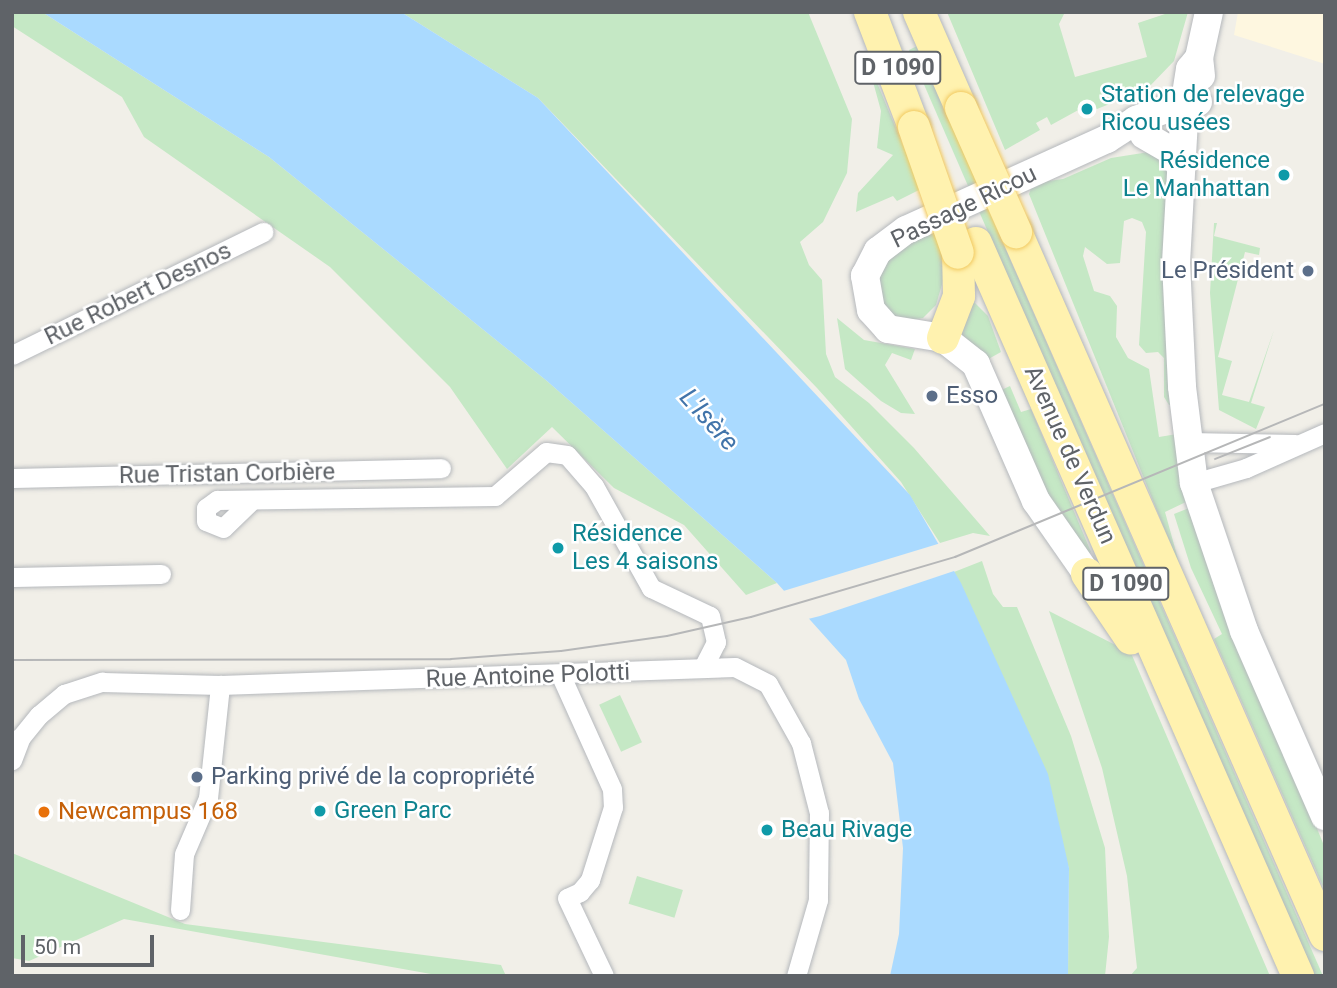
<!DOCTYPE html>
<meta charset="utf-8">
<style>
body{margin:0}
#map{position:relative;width:1337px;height:988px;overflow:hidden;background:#f1efe8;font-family:Roboto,sans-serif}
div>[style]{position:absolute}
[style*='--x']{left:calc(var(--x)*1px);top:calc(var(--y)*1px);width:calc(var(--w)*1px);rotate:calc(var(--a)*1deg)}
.commercial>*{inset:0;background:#fef7e0}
.green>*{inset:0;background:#c5e8c5;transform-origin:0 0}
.water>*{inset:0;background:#aadaff}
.pier>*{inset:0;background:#f1efe8}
.roads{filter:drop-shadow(0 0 2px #b5b8bc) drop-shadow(0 0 2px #b5b8bc)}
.street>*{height:19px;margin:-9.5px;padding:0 9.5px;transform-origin:9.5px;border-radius:9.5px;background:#fff}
.secondary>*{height:28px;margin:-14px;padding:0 14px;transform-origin:14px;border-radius:14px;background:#fff}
.primary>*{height:32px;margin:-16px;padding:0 16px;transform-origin:16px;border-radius:16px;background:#fff2af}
.tram>*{height:2px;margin:-1px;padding:0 1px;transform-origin:1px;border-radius:1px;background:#b6b7b8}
.bridges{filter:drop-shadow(0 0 2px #f2c960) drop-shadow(0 0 2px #f2c960)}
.primary-bridge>*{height:32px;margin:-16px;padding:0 16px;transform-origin:16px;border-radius:16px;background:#fff2af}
.dots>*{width:19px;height:19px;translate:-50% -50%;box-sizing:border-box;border:4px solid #fff;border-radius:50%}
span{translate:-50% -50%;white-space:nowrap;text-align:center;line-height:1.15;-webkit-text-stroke:5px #fff;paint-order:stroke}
.shield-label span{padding:2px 5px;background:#fff;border:2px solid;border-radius:5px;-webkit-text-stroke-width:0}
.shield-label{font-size:23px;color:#5f6368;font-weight:700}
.culture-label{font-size:24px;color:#0d838f}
.left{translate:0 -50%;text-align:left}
.right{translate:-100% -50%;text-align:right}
.street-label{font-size:24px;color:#5f6368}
.service-label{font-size:24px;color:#4e5e75}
.food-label{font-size:24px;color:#c56008}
.water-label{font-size:26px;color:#4174aa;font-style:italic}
.frame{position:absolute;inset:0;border:14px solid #5f6368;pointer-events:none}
.scale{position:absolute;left:21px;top:935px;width:133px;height:32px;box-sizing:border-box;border:4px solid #5f6368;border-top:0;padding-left:9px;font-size:21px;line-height:24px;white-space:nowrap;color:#5f6368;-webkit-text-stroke:5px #fff;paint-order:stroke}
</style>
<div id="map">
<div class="commercial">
<i style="clip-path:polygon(1238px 12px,1325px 12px,1325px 64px,1234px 35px)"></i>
</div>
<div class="green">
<i style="clip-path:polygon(12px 12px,42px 12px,269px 157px,547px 381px,777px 583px,746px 595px,684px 525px,614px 488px,552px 427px,507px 469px,450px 387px,330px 267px,144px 137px,122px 97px,12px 26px)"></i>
<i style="clip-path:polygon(401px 12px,808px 12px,852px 119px,847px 173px,823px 222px,800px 242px,809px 265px,822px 280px,826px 354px,835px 377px,869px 403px,914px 448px,990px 536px,973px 533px,940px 543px,901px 482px,817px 388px,538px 98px)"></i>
<i style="clip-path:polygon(947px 12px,1065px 12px,1059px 24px,1075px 77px,1147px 57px,1138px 23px,1171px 12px,1188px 12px,1174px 61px,1147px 89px,1092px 111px,1090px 105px,1082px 108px,1051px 125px,1047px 117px,1036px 123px,1040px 130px,1005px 150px)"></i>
<i style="clip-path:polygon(917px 46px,1323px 976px,1311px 976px,909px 50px)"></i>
<i style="clip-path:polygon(866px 56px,921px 189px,897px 201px,893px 196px,856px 212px,858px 193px,893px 155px,877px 148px,881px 111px)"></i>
<i style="clip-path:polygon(1149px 152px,1164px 160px,1173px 174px,1177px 405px,1169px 405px,1164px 397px,1164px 358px,1158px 352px,1146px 353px,1139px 345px,1146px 232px,1142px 222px,1132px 218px,1124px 221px,1120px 263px,1107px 264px,1085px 247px,1083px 256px,1094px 291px,1110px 296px,1117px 306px,1116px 337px,1128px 358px,1149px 369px,1159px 437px,1183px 433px,1188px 501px,1165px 512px,1181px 570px,1029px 194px,1033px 183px,1063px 179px,1111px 158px)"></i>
<i style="clip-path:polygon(937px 223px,945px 244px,945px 274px,936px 305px,923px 318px,902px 321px,887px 313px,878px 297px,876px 277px,885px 257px)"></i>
<i style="clip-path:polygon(1214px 223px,1217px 223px,1214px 236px,1260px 248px,1259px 255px,1245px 252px,1218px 357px,1232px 361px,1222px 395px,1249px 402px,1274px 330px,1251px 403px,1265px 407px,1256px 429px,1219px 410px,1210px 293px)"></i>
<i style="clip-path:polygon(972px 300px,988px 316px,1001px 352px,983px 362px,960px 333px)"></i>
<i style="clip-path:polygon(837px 318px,864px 340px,915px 349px,911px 360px,892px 353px,885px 365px,915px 414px,901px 413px,881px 401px,845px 369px)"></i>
<i style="clip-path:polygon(1010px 386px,1021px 412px,1031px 409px,1091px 552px,1086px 555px,1050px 511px,997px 392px)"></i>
<i style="clip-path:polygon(1194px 506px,1229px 613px,1325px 848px,1325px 891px,1214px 639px,1222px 634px,1191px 568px,1174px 514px)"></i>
<i style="clip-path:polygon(982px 561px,993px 594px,1003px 607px,1017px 607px,1071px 736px,1105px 848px,1109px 937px,1105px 976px,1068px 976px,1069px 868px,954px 572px)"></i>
<i style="clip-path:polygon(1049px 611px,1131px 653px,1270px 976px,1130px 976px,1137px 968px,1127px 876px,1102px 768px)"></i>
<i style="left:620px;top:695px;width:52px;height:23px;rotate:65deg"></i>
<i style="clip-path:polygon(12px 853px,185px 924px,501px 965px,506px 976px,442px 976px,124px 919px,29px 961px,12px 958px)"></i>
<i style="left:637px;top:876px;width:48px;height:29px;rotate:17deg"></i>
</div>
<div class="water">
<i style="clip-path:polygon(42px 12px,401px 12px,538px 98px,910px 495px,961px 583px,1048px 774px,1069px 868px,1068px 976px,890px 976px,899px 934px,903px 848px,893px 763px,859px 699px,846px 660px,777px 583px,547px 381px,269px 157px)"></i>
</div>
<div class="pier">
<i style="clip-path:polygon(941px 543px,957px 570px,820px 616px,804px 620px,780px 592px)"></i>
</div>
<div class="roads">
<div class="street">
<i style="--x:12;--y:355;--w:280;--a:-26.1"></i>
<i style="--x:1188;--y:442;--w:107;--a:1.1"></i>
<i style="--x:12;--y:478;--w:429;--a:-1.3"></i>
<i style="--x:1194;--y:483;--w:54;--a:-16.1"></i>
<i style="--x:1246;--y:468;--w:86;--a:-23.9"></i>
<i style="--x:250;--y:502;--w:37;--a:136"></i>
<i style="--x:223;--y:528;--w:18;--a:-158"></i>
<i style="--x:206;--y:521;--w:13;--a:-90"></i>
<i style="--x:206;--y:508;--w:14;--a:-36"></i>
<i style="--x:217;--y:500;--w:278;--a:-0.8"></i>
<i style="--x:495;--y:496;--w:67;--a:-40.8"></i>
<i style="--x:546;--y:452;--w:21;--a:8"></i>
<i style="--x:567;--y:455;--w:41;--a:48.9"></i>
<i style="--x:594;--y:486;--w:117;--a:60.8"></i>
<i style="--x:651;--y:588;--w:65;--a:25.4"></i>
<i style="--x:710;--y:616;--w:27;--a:77"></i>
<i style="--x:716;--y:642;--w:25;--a:117"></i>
<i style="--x:12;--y:577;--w:149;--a:-1.2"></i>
<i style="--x:561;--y:676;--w:124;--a:65.7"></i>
<i style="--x:612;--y:789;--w:18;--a:87"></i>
<i style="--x:613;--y:807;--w:77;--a:107.5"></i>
<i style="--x:590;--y:880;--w:16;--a:130"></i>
<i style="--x:580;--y:892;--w:14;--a:155"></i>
<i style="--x:567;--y:898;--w:86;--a:64.6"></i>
<i style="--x:12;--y:760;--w:25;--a:-69"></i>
<i style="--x:21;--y:737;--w:28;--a:-51"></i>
<i style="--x:39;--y:715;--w:33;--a:-40"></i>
<i style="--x:64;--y:694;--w:40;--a:-18"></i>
<i style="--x:102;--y:682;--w:118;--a:1.5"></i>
<i style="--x:220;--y:685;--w:515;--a:-2"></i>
<i style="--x:735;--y:667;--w:37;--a:27"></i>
<i style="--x:768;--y:684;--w:68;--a:60.8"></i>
<i style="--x:801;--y:743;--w:72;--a:75.6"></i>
<i style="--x:819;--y:813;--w:87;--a:90.7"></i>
<i style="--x:818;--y:900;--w:79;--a:106.1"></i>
<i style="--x:180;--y:910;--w:56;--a:-85.9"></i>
<i style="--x:184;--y:854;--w:61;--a:-66.8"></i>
<i style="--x:208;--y:798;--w:114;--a:-83.9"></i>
</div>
<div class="secondary">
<i style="--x:1199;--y:58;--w:14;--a:129"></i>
<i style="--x:1190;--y:69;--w:33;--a:99"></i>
<i style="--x:1185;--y:102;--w:161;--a:93.2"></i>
<i style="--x:1176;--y:263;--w:124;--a:87.2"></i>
<i style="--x:1182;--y:387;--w:97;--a:82.9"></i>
<i style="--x:1194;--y:483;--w:156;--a:71.3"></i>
<i style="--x:1244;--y:631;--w:202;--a:66.4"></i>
<i style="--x:1201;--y:76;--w:18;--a:-96"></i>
<i style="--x:1199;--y:58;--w:47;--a:-77.7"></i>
<i style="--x:1144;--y:135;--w:30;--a:30"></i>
<i style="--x:1170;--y:150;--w:15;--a:58"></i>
<i style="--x:1087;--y:574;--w:89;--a:-124.9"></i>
<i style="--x:1036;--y:501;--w:150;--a:-113.7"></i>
<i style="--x:976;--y:364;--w:42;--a:-141.8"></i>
<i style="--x:943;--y:338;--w:56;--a:-170.7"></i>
<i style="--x:888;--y:329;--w:25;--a:-132"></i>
<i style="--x:871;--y:310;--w:35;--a:-100"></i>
<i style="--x:865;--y:276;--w:28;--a:-63"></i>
<i style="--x:878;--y:251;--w:35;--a:-37"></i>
<i style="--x:906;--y:230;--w:221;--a:-24.4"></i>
<i style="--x:1107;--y:139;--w:35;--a:-33"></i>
<i style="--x:1136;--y:120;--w:52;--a:-20.2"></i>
<i style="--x:1185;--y:102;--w:13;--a:0"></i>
</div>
<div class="primary">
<i style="--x:870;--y:12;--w:123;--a:69.1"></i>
<i style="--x:919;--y:12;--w:105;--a:66.4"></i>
<i style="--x:1016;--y:232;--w:768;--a:66.27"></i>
<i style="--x:976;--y:243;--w:801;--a:66.28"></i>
<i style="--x:943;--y:338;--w:45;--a:-69.1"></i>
<i style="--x:959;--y:296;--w:43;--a:-91.3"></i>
<i style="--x:1087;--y:574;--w:78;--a:55.9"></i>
</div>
</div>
<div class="tram">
<i style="--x:1215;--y:459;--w:59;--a:-21.8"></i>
<i style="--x:12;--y:660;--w:439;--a:-0.1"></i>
<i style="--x:451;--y:659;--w:110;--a:-4.2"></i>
<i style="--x:561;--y:651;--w:107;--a:-8.1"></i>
<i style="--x:667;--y:636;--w:86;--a:-12.7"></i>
<i style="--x:751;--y:617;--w:213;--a:-16.4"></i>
<i style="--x:955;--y:557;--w:400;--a:-22.5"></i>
</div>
<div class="bridges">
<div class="primary-bridge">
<i style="--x:961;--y:108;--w:136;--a:66.1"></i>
<i style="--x:914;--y:127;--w:133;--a:70.8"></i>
</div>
</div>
<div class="dots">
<i style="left:1087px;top:109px;background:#0f9aa8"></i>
<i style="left:1284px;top:175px;background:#0f9aa8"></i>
<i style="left:1308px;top:271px;background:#5c6f8a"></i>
<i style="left:932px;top:396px;background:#5c6f8a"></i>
<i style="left:558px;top:548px;background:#0f9aa8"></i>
<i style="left:197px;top:777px;background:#5c6f8a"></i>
<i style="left:320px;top:811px;background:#0f9aa8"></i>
<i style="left:44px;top:812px;background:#e8710a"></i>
<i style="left:767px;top:830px;background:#0f9aa8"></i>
</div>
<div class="shield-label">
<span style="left:898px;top:68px">D 1090</span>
<span style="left:1126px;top:584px">D 1090</span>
</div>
<div class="culture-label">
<span class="left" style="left:1101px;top:109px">Station de relevage<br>Ricou usées</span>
<span class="right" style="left:1270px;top:175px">Résidence<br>Le Manhattan</span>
<span class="left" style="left:572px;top:548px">Résidence<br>Les 4 saisons</span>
<span class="left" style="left:334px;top:811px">Green Parc</span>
<span class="left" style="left:781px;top:830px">Beau Rivage</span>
</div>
<div class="street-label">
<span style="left:964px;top:207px;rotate:-26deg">Passage Ricou</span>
<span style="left:138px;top:294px;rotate:-26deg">Rue Robert Desnos</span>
<span style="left:1070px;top:455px;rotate:66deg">Avenue de Verdun</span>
<span style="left:227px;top:474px;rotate:-1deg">Rue Tristan Corbière</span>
<span style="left:528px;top:676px;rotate:-2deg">Rue Antoine Polotti</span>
</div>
<div class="service-label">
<span class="right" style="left:1294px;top:271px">Le Président</span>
<span class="left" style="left:946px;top:396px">Esso</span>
<span class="left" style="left:211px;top:777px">Parking privé de la copropriété</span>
</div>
<div class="food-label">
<span class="left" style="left:58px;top:812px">Newcampus 168</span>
</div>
<div class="water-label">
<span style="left:709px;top:420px;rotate:48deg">L'Isère</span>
</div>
<div class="frame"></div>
<div class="scale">50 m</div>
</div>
